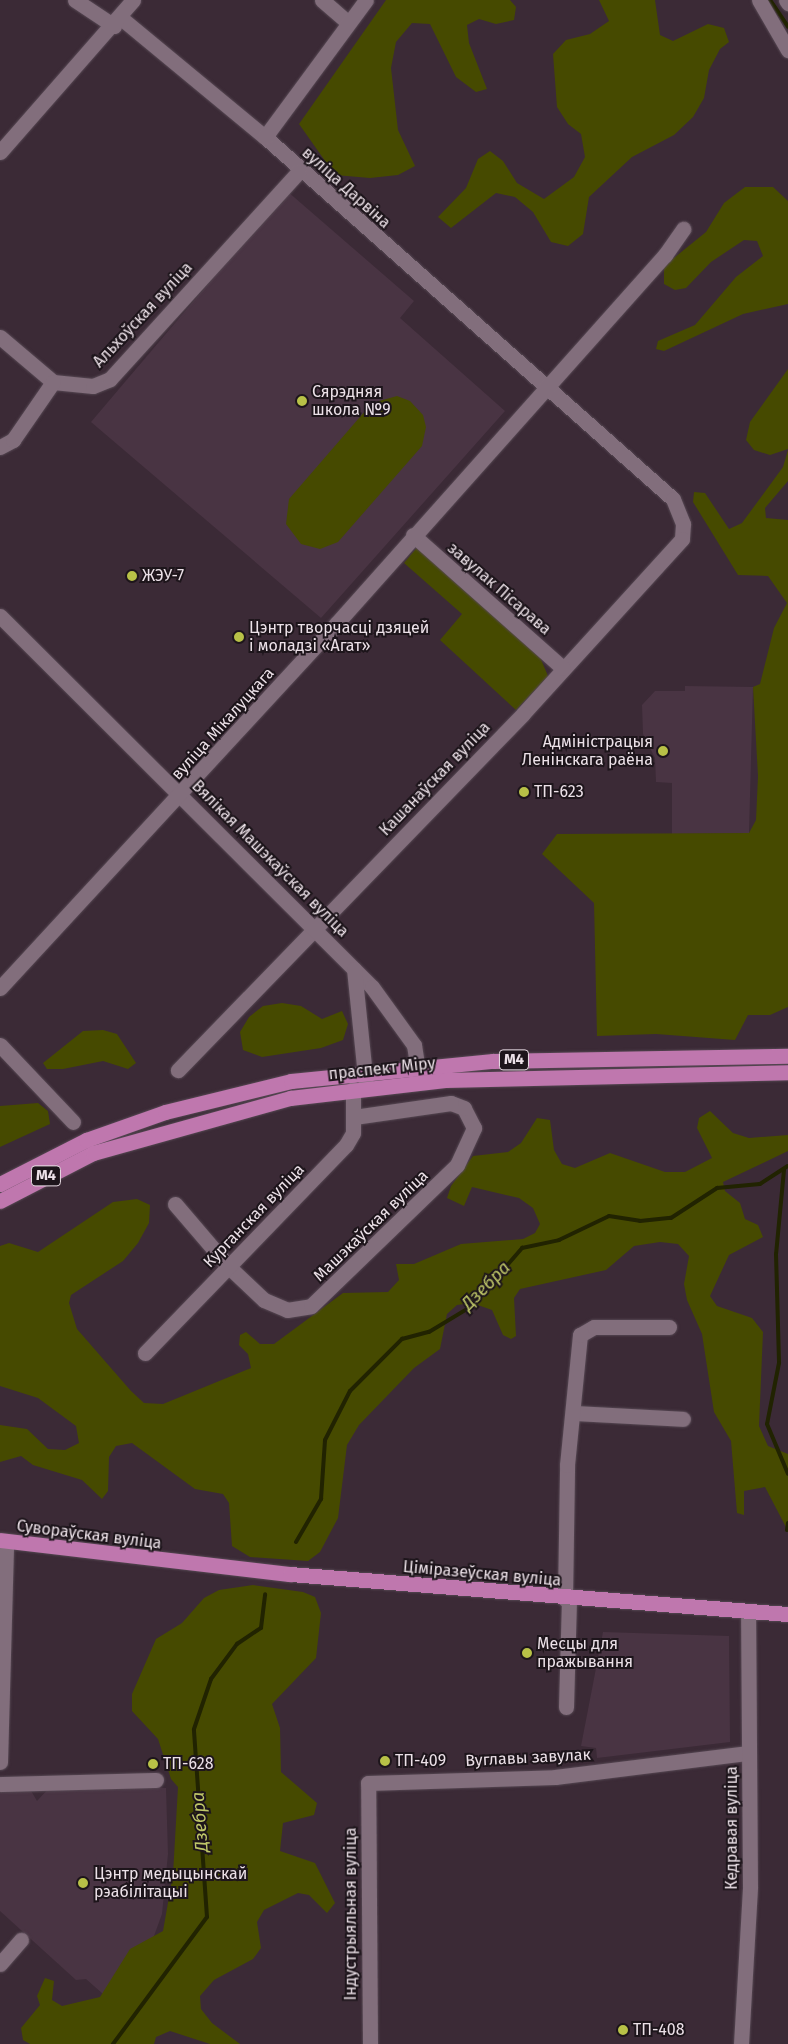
<!DOCTYPE html>
<meta charset="utf-8">
<style>
body{margin:0}
#map{position:relative;width:788px;height:2044px;overflow:hidden;background:#3b2a36;font-family:"Fira Sans",sans-serif}
div>[style]{position:absolute}
[style*='--x']{left:calc(var(--x)*1px);top:calc(var(--y)*1px);width:calc(var(--w)*1px);rotate:calc(var(--a)*1deg)}
.built>*{inset:0;background:#493443}
.green>*{inset:0;background:#464a00}
.stream>*{height:4px;margin:-2px;padding:0 2px;transform-origin:2px;border-radius:2px;background:#212301}
.roads{filter:drop-shadow(0 0 1px #564853) drop-shadow(0 0 1px #564853)}
.minor>*{height:15px;margin:-7.5px;padding:0 7.5px;transform-origin:7.5px;border-radius:7.5px;background:#826e7c}
.major>*{height:15px;margin:-7.5px;padding:0 7.5px;transform-origin:7.5px;border-radius:7.5px;background:#bf77ae}
.dots>*{width:14px;height:14px;translate:-50% -50%;box-sizing:border-box;border:2px solid #1d151b;border-radius:50%}
span{translate:-50% -50%;white-space:nowrap;text-align:center;line-height:1.15;-webkit-text-stroke:4px #1d151b;paint-order:stroke}
.shield-label span{padding:1px 4px;background:#1d151b;border:1px solid;border-radius:4px;-webkit-text-stroke-width:0}
.shield-label{font-size:15px;color:#ece1e8;font-weight:700}
.street-label{font-size:16px;color:#ece1e8}
.poi-label{font-size:16px;color:#ece1e8}
.left{translate:0 -50%;text-align:left}
.right{translate:-100% -50%;text-align:right}
.water-label{font-size:18px;color:#bfc768;font-style:italic}
</style>
<div id="map">
<div class="built">
<i style="clip-path:polygon(287px 191px,414px 301px,400px 318px,505px 411px,321px 618px,91px 422px)"></i>
<i style="clip-path:polygon(685px 686px,753px 687px,749px 833px,672px 834px,672px 783px,656px 782px,655px 758px,643px 734px,642px 705px,655px 691px,685px 691px)"></i>
<i style="clip-path:polygon(603px 1632px,729px 1636px,730px 1742px,597px 1758px,596px 1748px,581px 1746px)"></i>
<i style="clip-path:polygon(6px 1787px,30px 1789px,37px 1801px,48px 1789px,166px 1788px,168px 1854px,162px 1914px,143px 1966px,111px 2001px,86px 1979px,76px 1980px,0 1911px,0 1793px)"></i>
</div>
<div class="green">
<i style="clip-path:polygon(386px 0,510px 0,516px 7px,514px 20px,496px 24px,479px 19px,467px 25px,469px 43px,487px 89px,476px 92px,456px 77px,430px 24px,412px 23px,396px 42px,391px 68px,398px 130px,415px 166px,398px 175px,370px 178px,335px 175px,299px 124px)"></i>
<i style="clip-path:polygon(599px 0,655px 0,660px 35px,673px 41px,708px 24px,724px 28px,729px 42px,720px 49px,709px 70px,704px 98px,693px 117px,674px 135px,632px 157px,589px 197px,583px 234px,568px 246px,551px 242px,533px 212px,515px 197px,496px 193px,451px 228px,438px 217px,466px 188px,478px 159px,490px 151px,503px 161px,517px 183px,544px 199px,574px 177px,585px 157px,581px 134px,568px 124px,557px 107px,553px 54px,566px 40px,590px 34px,609px 21px)"></i>
<i style="clip-path:polygon(745px 187px,773px 187px,788px 201px,788px 304px,743px 314px,664px 351px,656px 349px,658px 341px,695px 325px,736px 277px,763px 256px,757px 241px,744px 240px,711px 262px,686px 288px,675px 290px,664px 284px,664px 266px,706px 232px,724px 203px)"></i>
<i style="clip-path:polygon(788px 369px,788px 449px,770px 455px,754px 450px,746px 440px,750px 422px)"></i>
<i style="clip-path:polygon(397px 396px,410px 401px,423px 415px,426px 427px,422px 446px,338px 542px,320px 549px,301px 544px,286px 524px,289px 499px,372px 403px)"></i>
<i style="clip-path:polygon(788px 450px,788px 481px,765px 508px,766px 518px,788px 520px,788px 1007px,770px 1015px,748px 1015px,735px 1040px,656px 1034px,597px 1036px,594px 903px,542px 854px,557px 834px,749px 833px,756px 820px,758px 776px,753px 687px,760px 684px,774px 628px,787px 603px,768px 576px,738px 575px,693px 502px,694px 492px,705px 493px,729px 529px,742px 523px,783px 467px)"></i>
<i style="clip-path:polygon(419px 545px,537px 650px,548px 676px,516px 710px,440px 640px,462px 614px,404px 563px)"></i>
<i style="clip-path:polygon(282px 1003px,301px 1006px,322px 1019px,342px 1011px,348px 1024px,343px 1040px,321px 1048px,262px 1057px,243px 1050px,240px 1032px,249px 1017px,263px 1006px)"></i>
<i style="clip-path:polygon(103px 1030px,117px 1034px,136px 1063px,128px 1069px,103px 1061px,63px 1069px,47px 1069px,43px 1063px,83px 1031px)"></i>
<i style="clip-path:polygon(38px 1103px,48px 1111px,50px 1124px,0 1147px,0 1106px)"></i>
<i style="clip-path:polygon(710px 1111px,733px 1133px,749px 1138px,788px 1135px,788px 1151px,723px 1182px,725px 1191px,740px 1203px,745px 1219px,758px 1225px,763px 1237px,729px 1255px,710px 1296px,717px 1306px,752px 1318px,763px 1332px,759px 1426px,768px 1446px,788px 1454px,788px 1531px,765px 1487px,744px 1491px,744px 1515px,737px 1513px,731px 1441px,714px 1412px,702px 1334px,687px 1300px,684px 1284px,689px 1256px,678px 1244px,660px 1242px,634px 1246px,606px 1270px,520px 1289px,514px 1298px,516px 1336px,511px 1339px,503px 1335px,492px 1310px,472px 1303px,457px 1305px,447px 1314px,440px 1349px,414px 1368px,359px 1425px,347px 1445px,338px 1518px,320px 1552px,308px 1561px,250px 1557px,232px 1546px,229px 1503px,223px 1494px,195px 1489px,132px 1443px,116px 1446px,109px 1457px,108px 1491px,102px 1499px,82px 1480px,33px 1465px,21px 1456px,0 1462px,0 1425px,27px 1429px,48px 1449px,65px 1450px,79px 1443px,76px 1426px,38px 1398px,0 1386px,0 1246px,9px 1243px,38px 1252px,113px 1202px,137px 1199px,150px 1205px,149px 1223px,138px 1243px,123px 1261px,71px 1295px,69px 1303px,77px 1329px,131px 1391px,144px 1403px,163px 1404px,251px 1368px,248px 1354px,239px 1345px,240px 1335px,246px 1332px,260px 1344px,274px 1344px,343px 1293px,388px 1292px,399px 1280px,396px 1264px,414px 1264px,461px 1244px,523px 1239px,535px 1233px,540px 1224px,533px 1208px,519px 1198px,472px 1187px,464px 1206px,447px 1198px,451px 1186px,473px 1156px,508px 1152px,521px 1143px,537px 1118px,550px 1120px,554px 1150px,562px 1164px,575px 1168px,610px 1153px,665px 1172px,685px 1172px,712px 1158px,697px 1128px,699px 1118px)"></i>
<i style="clip-path:polygon(253px 1585px,303px 1592px,315px 1597px,321px 1613px,316px 1658px,272px 1704px,280px 1728px,281px 1772px,317px 1803px,314px 1815px,283px 1823px,280px 1851px,315px 1863px,335px 1903px,327px 1913px,309px 1895px,298px 1893px,264px 1910px,257px 1922px,261px 1948px,253px 1959px,214px 1980px,200px 1996px,201px 2009px,212px 2023px,240px 2044px,210px 2044px,170px 2031px,156px 2037px,154px 2044px,30px 2044px,23px 2040px,21px 2028px,40px 2005px,37px 1996px,45px 1978px,54px 1981px,52px 2000px,62px 2006px,100px 1997px,130px 1949px,163px 1931px,173px 1874px,178px 1787px,171px 1779px,158px 1739px,132px 1711px,132px 1694px,156px 1639px,182px 1623px,204px 1598px,219px 1590px)"></i>
</div>
<div class="stream">
<i style="--x:770;--y:0;--w:32;--a:56"></i>
<i style="--x:784;--y:1170;--w:84;--a:95.4"></i>
<i style="--x:776;--y:1254;--w:109;--a:88.4"></i>
<i style="--x:779;--y:1363;--w:62;--a:101.1"></i>
<i style="--x:767;--y:1424;--w:54;--a:67.2"></i>
<i style="--x:787;--y:1530;--w:7;--a:-82"></i>
<i style="--x:296;--y:1542;--w:50;--a:-59.8"></i>
<i style="--x:321;--y:1499;--w:59;--a:-86.1"></i>
<i style="--x:325;--y:1440;--w:55;--a:-63"></i>
<i style="--x:350;--y:1391;--w:74;--a:-45"></i>
<i style="--x:402;--y:1339;--w:28;--a:-15"></i>
<i style="--x:429;--y:1332;--w:50;--a:-31.2"></i>
<i style="--x:472;--y:1306;--w:77;--a:-49.2"></i>
<i style="--x:522;--y:1248;--w:38;--a:-12"></i>
<i style="--x:559;--y:1240;--w:55;--a:-25.6"></i>
<i style="--x:609;--y:1216;--w:31;--a:9"></i>
<i style="--x:640;--y:1221;--w:31;--a:-6"></i>
<i style="--x:671;--y:1218;--w:55;--a:-33.1"></i>
<i style="--x:717;--y:1188;--w:43;--a:-5.3"></i>
<i style="--x:760;--y:1184;--w:33;--a:-33"></i>
<i style="--x:113;--y:2044;--w:158;--a:-53.5"></i>
<i style="--x:207;--y:1917;--w:188;--a:-94"></i>
<i style="--x:194;--y:1729;--w:53;--a:-71.2"></i>
<i style="--x:211;--y:1679;--w:44;--a:-53.4"></i>
<i style="--x:237;--y:1644;--w:29;--a:-34"></i>
<i style="--x:261;--y:1628;--w:34;--a:-83"></i>
</div>
<div class="roads">
<div class="minor">
<i style="--x:75;--y:0;--w:47;--a:33.7"></i>
<i style="--x:322;--y:0;--w:33;--a:41"></i>
<i style="--x:759;--y:0;--w:58;--a:59.9"></i>
<i style="--x:786;--y:0;--w:4;--a:56"></i>
<i style="--x:121;--y:18;--w:187;--a:39.6"></i>
<i style="--x:265;--y:137;--w:545;--a:41.58"></i>
<i style="--x:673;--y:499;--w:27;--a:68"></i>
<i style="--x:683;--y:524;--w:15;--a:94"></i>
<i style="--x:682;--y:539;--w:236;--a:132.3"></i>
<i style="--x:523;--y:714;--w:496;--a:134.1"></i>
<i style="--x:265;--y:137;--w:170;--a:-53.6"></i>
<i style="--x:0;--y:152;--w:202;--a:-48.8"></i>
<i style="--x:0;--y:337;--w:70;--a:40.3"></i>
<i style="--x:53;--y:382;--w:40;--a:5.7"></i>
<i style="--x:93;--y:386;--w:18;--a:-22"></i>
<i style="--x:110;--y:379;--w:281;--a:-47.7"></i>
<i style="--x:0;--y:447;--w:15;--a:-28"></i>
<i style="--x:13;--y:440;--w:70;--a:-55.4"></i>
<i style="--x:413;--y:535;--w:200;--a:41.6"></i>
<i style="--x:0;--y:616;--w:525;--a:44.92"></i>
<i style="--x:372;--y:987;--w:72;--a:54.1"></i>
<i style="--x:414;--y:1045;--w:36;--a:81"></i>
<i style="--x:354;--y:969;--w:118;--a:84.1"></i>
<i style="--x:0;--y:988;--w:497;--a:-47.3"></i>
<i style="--x:337;--y:623;--w:493;--a:-48.3"></i>
<i style="--x:665;--y:255;--w:32;--a:-55"></i>
<i style="--x:0;--y:1045;--w:106;--a:46.5"></i>
<i style="--x:175;--y:1204;--w:83;--a:49.4"></i>
<i style="--x:229;--y:1267;--w:48;--a:43.3"></i>
<i style="--x:264;--y:1300;--w:25;--a:23"></i>
<i style="--x:287;--y:1310;--w:24;--a:-9"></i>
<i style="--x:311;--y:1306;--w:203;--a:-44"></i>
<i style="--x:457;--y:1165;--w:41;--a:-65.3"></i>
<i style="--x:474;--y:1128;--w:22;--a:-117"></i>
<i style="--x:464;--y:1108;--w:14;--a:-159"></i>
<i style="--x:451;--y:1103;--w:98;--a:171.8"></i>
<i style="--x:145;--y:1353;--w:289;--a:-46"></i>
<i style="--x:346;--y:1145;--w:14;--a:-60"></i>
<i style="--x:353;--y:1133;--w:44;--a:-90"></i>
<i style="--x:573;--y:1413;--w:110;--a:3.1"></i>
<i style="--x:565;--y:1599;--w:134;--a:-89.1"></i>
<i style="--x:567;--y:1465;--w:131;--a:-84.3"></i>
<i style="--x:580;--y:1335;--w:16;--a:-30"></i>
<i style="--x:594;--y:1327;--w:75;--a:0"></i>
<i style="--x:566;--y:1707;--w:108;--a:-88.4"></i>
<i style="--x:0;--y:1762;--w:219;--a:-88.4"></i>
<i style="--x:0;--y:1784;--w:156;--a:-1.5"></i>
<i style="--x:0;--y:1964;--w:32;--a:-49"></i>
<i style="--x:370;--y:2044;--w:261;--a:-90.4"></i>
<i style="--x:368;--y:1783;--w:187;--a:-1.8"></i>
<i style="--x:555;--y:1777;--w:195;--a:-7.1"></i>
<i style="--x:741;--y:2044;--w:158;--a:-86.7"></i>
<i style="--x:750;--y:1886;--w:273;--a:-90.4"></i>
</div>
<div class="major">
<i style="--x:0;--y:1184;--w:97;--a:-27.1"></i>
<i style="--x:86;--y:1140;--w:84;--a:-19.5"></i>
<i style="--x:165;--y:1112;--w:130;--a:-13.8"></i>
<i style="--x:291;--y:1081;--w:203;--a:-5.7"></i>
<i style="--x:493;--y:1061;--w:295;--a:-1"></i>
<i style="--x:0;--y:1201;--w:105;--a:-27.3"></i>
<i style="--x:93;--y:1153;--w:205;--a:-15.6"></i>
<i style="--x:290;--y:1098;--w:156;--a:-6.6"></i>
<i style="--x:445;--y:1080;--w:343;--a:-1.3"></i>
<i style="--x:0;--y:1540;--w:292;--a:6.7"></i>
<i style="--x:290;--y:1574;--w:500;--a:4.6"></i>
</div>
</div>
<div class="dots">
<i style="left:302px;top:401px;background:#b8c147"></i>
<i style="left:132px;top:576px;background:#b8c147"></i>
<i style="left:239px;top:637px;background:#b8c147"></i>
<i style="left:663px;top:751px;background:#b8c147"></i>
<i style="left:524px;top:792px;background:#b8c147"></i>
<i style="left:527px;top:1653px;background:#b8c147"></i>
<i style="left:385px;top:1761px;background:#b8c147"></i>
<i style="left:153px;top:1764px;background:#b8c147"></i>
<i style="left:83px;top:1883px;background:#b8c147"></i>
<i style="left:623px;top:2030px;background:#b8c147"></i>
</div>
<div class="shield-label">
<span style="left:514px;top:1060px">М4</span>
<span style="left:46px;top:1176px">М4</span>
</div>
<div class="street-label">
<span style="left:346px;top:188px;rotate:42deg">вуліца Дарвіна</span>
<span style="left:143px;top:315px;rotate:-47deg">Альхоўская вуліца</span>
<span style="left:499px;top:589px;rotate:41deg">завулак Пісарава</span>
<span style="left:223px;top:724px;rotate:-48deg">вуліца Мікалуцкага</span>
<span style="left:435px;top:779px;rotate:-46deg">Кашанаўская вуліца</span>
<span style="left:270px;top:859px;rotate:45deg">Вялікая Машэкаўская вуліца</span>
<span style="left:382px;top:1069px;rotate:-6deg">праспект Міру</span>
<span style="left:254px;top:1216px;rotate:-46deg">Курганская вуліца</span>
<span style="left:371px;top:1226px;rotate:-44deg">Машэкаўская вуліца</span>
<span style="left:89px;top:1535px;rotate:7deg">Сувораўская вуліца</span>
<span style="left:482px;top:1574px;rotate:5deg">Ціміразеўская вуліца</span>
<span style="left:528px;top:1758px;rotate:-3deg">Вуглавы завулак</span>
<span style="left:732px;top:1828px;rotate:-90deg">Кедравая вуліца</span>
<span style="left:351px;top:1914px;rotate:-90deg">Індустрыяльная вуліца</span>
</div>
<div class="poi-label">
<span class="left" style="left:312px;top:401px">Сярэдняя<br>школа №9</span>
<span class="left" style="left:142px;top:576px">ЖЭУ-7</span>
<span class="left" style="left:249px;top:637px">Цэнтр творчасці дзяцей<br>і моладзі «Агат»</span>
<span class="right" style="left:653px;top:751px">Адміністрацыя<br>Ленінскага раёна</span>
<span class="left" style="left:534px;top:792px">ТП-623</span>
<span class="left" style="left:537px;top:1653px">Месцы для<br>пражывання</span>
<span class="left" style="left:395px;top:1761px">ТП-409</span>
<span class="left" style="left:163px;top:1764px">ТП-628</span>
<span class="left" style="left:94px;top:1883px">Цэнтр медыцынскай<br>рэабілітацыі</span>
<span class="left" style="left:633px;top:2030px">ТП-408</span>
</div>
<div class="water-label">
<span style="left:486px;top:1286px;rotate:-45deg">Дзебра</span>
<span style="left:200px;top:1822px;rotate:-94deg">Дзебра</span>
</div>
</div>
